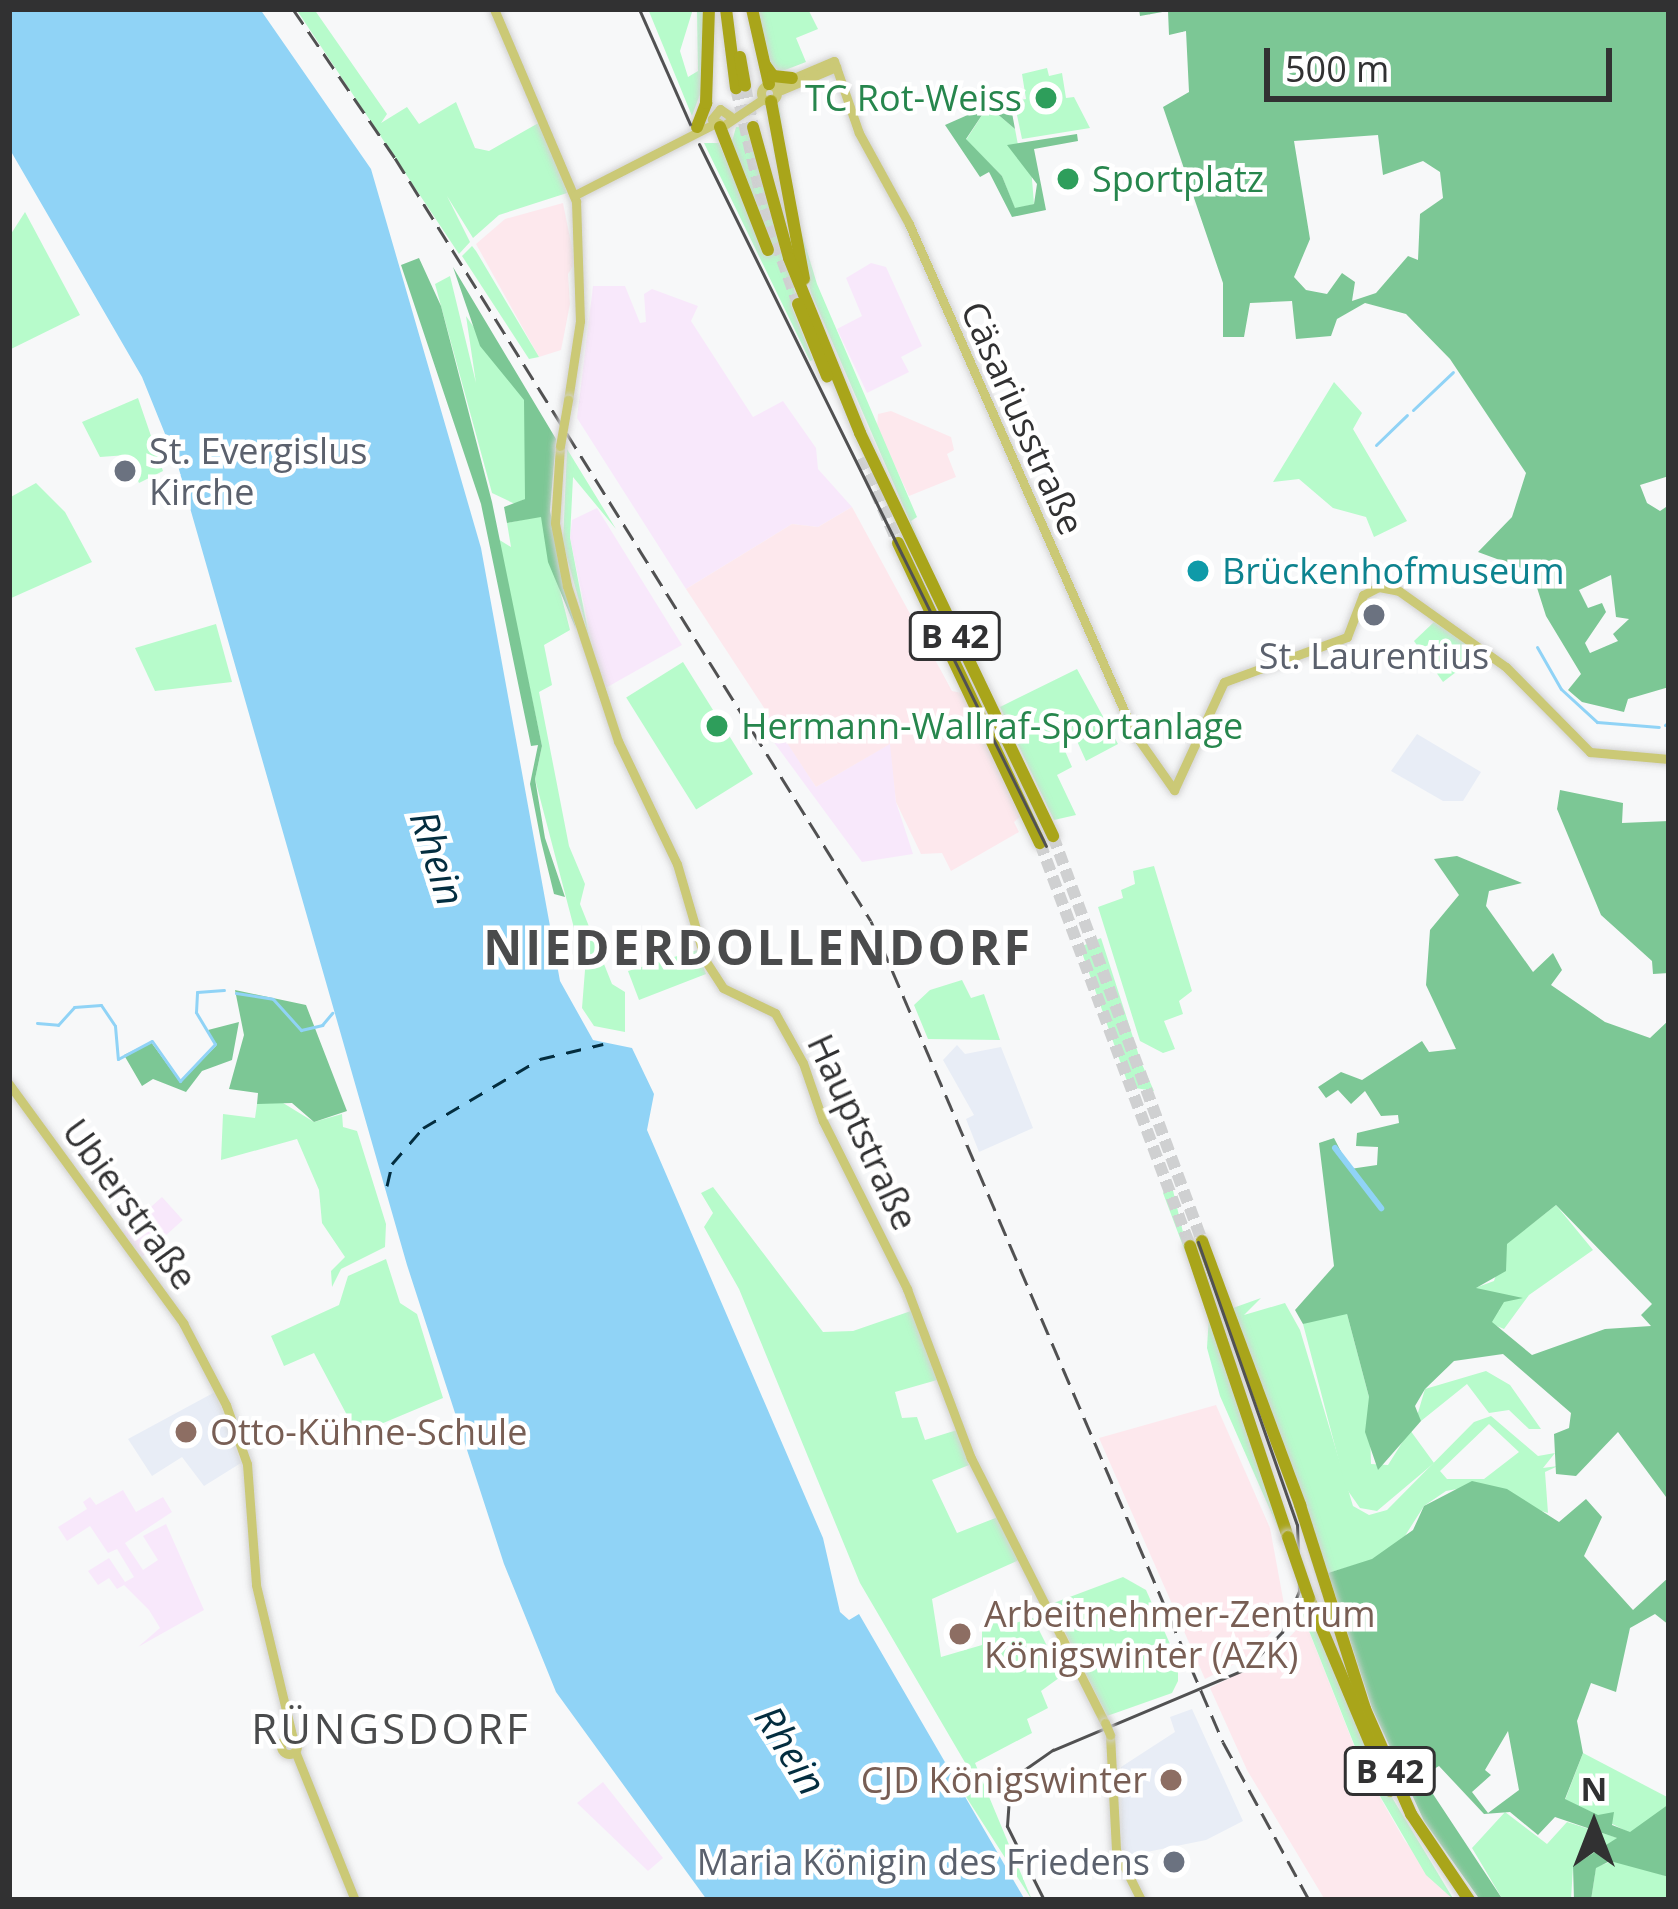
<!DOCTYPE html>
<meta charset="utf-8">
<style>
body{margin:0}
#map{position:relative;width:1678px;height:1909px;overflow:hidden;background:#f7f8f9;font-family:"Open Sans",sans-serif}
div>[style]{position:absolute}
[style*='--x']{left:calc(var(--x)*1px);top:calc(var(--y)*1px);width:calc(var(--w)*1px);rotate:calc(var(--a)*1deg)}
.commercial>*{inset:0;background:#f8e8fb;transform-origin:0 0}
.industrial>*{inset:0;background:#fde8ed}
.built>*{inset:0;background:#e8edf6}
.green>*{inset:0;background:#b7fbcb;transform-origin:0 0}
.forest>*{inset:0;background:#7cc795}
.water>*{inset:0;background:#90d3f6}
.stream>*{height:3px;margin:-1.5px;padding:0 1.5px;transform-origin:1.5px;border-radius:1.5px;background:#90d3f6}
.canal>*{height:6px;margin:-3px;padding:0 3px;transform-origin:3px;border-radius:3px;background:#90d3f6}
.ferry>*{height:3px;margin-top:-1.5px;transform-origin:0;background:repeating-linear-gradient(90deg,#032d3f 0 15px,transparent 0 27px)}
.highway-tunnel>*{height:12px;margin-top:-6px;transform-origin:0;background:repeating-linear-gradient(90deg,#cfd0d1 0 12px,transparent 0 18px)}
.roads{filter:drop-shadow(0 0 3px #d2d2d2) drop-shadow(0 0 3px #d2d2d2)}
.major>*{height:9px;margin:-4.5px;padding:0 4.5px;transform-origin:4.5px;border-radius:4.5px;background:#cbc976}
.major>.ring{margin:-4.5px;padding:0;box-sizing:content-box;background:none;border:9px solid #cbc976;border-radius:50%}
.highway>*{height:12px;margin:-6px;padding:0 6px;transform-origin:6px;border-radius:6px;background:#a9a51a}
.tram>*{height:3px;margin:-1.5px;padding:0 1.5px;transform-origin:1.5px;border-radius:1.5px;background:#515152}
.rail>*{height:3px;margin-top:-1.5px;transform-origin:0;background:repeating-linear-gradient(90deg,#515152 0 18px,transparent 0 27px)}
.bridges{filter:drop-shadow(0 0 3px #d2d2d2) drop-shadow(0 0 3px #d2d2d2)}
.major-bridge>*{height:9px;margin:-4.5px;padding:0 4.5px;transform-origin:4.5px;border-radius:4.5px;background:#cbc976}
.highway-bridge>*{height:12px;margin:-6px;padding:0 6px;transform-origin:6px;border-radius:6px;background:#a9a51a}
.dots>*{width:33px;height:33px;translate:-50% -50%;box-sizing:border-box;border:6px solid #fff;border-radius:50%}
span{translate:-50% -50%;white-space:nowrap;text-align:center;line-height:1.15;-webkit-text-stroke:9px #fff;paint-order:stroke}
.shield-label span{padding:3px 9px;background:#fff;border:3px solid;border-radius:9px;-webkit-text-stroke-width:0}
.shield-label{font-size:33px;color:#313132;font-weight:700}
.leisure-label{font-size:36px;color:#27864d}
.right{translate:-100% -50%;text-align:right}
.left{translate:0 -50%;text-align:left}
.street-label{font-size:36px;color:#313132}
.worship-label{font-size:36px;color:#5b616d}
.culture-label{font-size:36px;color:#0d838f}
.education-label{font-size:36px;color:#785e54}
.water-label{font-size:39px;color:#032d3f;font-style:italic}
.quarter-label{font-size:42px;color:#4a4b4c;letter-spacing:3px}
.district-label{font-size:48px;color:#4a4b4c;font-weight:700;letter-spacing:3px}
.frame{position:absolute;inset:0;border:12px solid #313132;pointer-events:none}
.north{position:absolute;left:1534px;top:1765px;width:120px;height:120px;-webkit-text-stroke:9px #fff;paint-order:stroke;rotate:0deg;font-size:33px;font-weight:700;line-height:48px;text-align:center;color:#313132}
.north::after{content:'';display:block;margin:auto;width:42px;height:54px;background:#313132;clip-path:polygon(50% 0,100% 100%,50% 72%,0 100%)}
.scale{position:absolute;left:1264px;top:48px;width:348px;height:54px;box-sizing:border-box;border:6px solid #313132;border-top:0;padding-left:15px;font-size:36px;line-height:42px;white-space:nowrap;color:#313132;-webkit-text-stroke:9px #fff;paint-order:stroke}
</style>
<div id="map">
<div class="commercial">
<i style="clip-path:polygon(871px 263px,886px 267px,922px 346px,901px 357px,909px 372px,867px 393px,837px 329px,862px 316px,846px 278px)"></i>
<i style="clip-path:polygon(593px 286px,625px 286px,640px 323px,646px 322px,644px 294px,652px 289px,698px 306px,691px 321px,753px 417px,783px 401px,816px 448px,818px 469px,852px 507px,818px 527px,792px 524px,686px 589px,577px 418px)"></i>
<i style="clip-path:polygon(597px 508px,682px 645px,602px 690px,570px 538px,572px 520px)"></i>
<i style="clip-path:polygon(770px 715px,816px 787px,891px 743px,896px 802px,913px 854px,862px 862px,759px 722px)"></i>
<i style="left:162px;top:1197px;width:31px;height:54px;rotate:48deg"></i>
<i style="clip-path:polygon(123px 1490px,136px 1512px,163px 1497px,172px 1512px,125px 1543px,143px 1570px,158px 1560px,143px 1536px,166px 1524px,204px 1610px,138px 1647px,160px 1628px,149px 1610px,124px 1585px,117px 1589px,109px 1578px,98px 1585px,88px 1571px,109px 1558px,125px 1582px,134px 1577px,117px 1549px,108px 1553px,90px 1526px,67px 1541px,58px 1527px,87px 1509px,83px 1502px,90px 1497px,96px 1505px)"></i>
<i style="clip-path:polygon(603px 1782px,663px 1858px,648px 1871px,577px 1803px)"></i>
</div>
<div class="industrial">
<i style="clip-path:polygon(563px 203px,575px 263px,568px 274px,570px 304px,561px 350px,539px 357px,476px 244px,505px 219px)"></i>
<i style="clip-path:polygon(891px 411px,951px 437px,954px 450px,947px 454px,956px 477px,909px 496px,877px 428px,878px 414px)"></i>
<i style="clip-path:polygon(852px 507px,952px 691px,962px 693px,1022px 815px,1014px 822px,1019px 832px,951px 871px,942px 853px,921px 854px,896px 802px,890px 744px,816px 787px,686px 589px,792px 524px,818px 527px)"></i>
<i style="clip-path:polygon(1216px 1405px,1270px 1528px,1286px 1615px,1252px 1655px,1205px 1679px,1099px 1438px)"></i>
<i style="clip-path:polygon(1305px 1621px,1362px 1766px,1405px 1841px,1454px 1900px,1325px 1900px,1247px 1770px,1210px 1688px,1270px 1657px)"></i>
</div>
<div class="built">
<i style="clip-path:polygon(1417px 734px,1481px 772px,1463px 801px,1443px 801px,1391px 771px)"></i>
<i style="clip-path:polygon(957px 1045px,965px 1054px,1001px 1047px,1033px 1128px,979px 1152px,966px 1119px,974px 1115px,943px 1060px)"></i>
<i style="clip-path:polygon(215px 1392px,241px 1463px,204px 1486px,182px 1457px,152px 1476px,128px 1439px)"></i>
<i style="clip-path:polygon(1192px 1709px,1243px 1821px,1206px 1840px,1122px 1857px,1121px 1767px,1175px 1732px,1170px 1717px)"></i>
</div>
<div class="green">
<i style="clip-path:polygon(296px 9px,314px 9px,387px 114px,381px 123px,407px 107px,419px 124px,456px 102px,475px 148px,489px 151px,542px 121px,567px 193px,499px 215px,473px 238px,447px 196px,470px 242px,459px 254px)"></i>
<i style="clip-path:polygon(648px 9px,693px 9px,680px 51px,688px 77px,698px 71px,697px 9px,705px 9px,703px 86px,692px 116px)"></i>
<i style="clip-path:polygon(755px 9px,808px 9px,818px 29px,796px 38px,806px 62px,780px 72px,768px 66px)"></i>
<i style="clip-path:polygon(1047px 68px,1049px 76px,1062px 73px,1066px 98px,1074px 97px,1090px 128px,1022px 139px,1014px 101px,1026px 99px,1022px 74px)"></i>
<i style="clip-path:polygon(779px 103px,791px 198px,817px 284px,917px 517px,911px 521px,922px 549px,811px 293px,771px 110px)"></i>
<i style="clip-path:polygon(988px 106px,1015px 129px,1018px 145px,1008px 145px,1031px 167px,1034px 204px,1015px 209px,1002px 176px,966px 140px)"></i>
<i style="clip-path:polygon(746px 126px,795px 293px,791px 305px,813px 360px,810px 361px,704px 143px,719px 143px,764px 251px,731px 145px,736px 127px)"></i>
<i style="clip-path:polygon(25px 212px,80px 315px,9px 350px,9px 237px)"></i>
<i style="clip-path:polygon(472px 246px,476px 251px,539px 357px,529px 359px,462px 256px)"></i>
<i style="clip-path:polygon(450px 276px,476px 383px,466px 316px,525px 400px,525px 499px,515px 504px,492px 493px,435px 284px)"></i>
<i style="clip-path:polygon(1334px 382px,1362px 413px,1353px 429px,1407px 521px,1374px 537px,1366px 517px,1333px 508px,1299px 479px,1273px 482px)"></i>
<i style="clip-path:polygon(138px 398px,163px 471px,139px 483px,127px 455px,100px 457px,82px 422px)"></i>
<i style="clip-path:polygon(567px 449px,616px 529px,573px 477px,570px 538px,589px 637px,563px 543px)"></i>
<i style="clip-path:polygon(36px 483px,65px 512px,92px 562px,9px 599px,9px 498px)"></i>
<i style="clip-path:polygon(541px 516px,570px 630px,544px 645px,552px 685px,539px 692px,569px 846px,585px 884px,580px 904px,612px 984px,625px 992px,625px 1032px,594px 1026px,582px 1008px,585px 970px,535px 779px,542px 746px,498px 539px,511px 547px,507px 523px)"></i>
<i style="clip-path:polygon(1434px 622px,1481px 653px,1443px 682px,1414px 641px)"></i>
<i style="clip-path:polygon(216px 624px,232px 682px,155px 691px,135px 648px)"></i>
<i style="left:683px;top:662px;width:132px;height:67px;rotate:58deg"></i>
<i style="clip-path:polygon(1077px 669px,1118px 744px,1086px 761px,1072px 730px,1058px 735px,1072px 767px,1057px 775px,1076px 815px,1054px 820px,1000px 707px)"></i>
<i style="clip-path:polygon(1154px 866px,1192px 991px,1179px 1001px,1183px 1014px,1164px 1021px,1175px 1049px,1163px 1053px,1140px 1041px,1098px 907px,1123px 898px,1121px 890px,1135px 884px,1133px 871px)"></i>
<i style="clip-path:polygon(1101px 938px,1141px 1062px,1154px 1091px,1129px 1087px,1080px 947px)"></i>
<i style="clip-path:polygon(697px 950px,706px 974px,639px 1000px,628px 971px)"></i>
<i style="clip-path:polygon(962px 980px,971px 998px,984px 994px,1000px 1040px,928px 1039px,914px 1005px,930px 990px)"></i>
<i style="clip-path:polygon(275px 1098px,314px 1122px,342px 1114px,343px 1127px,357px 1131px,386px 1224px,385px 1247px,341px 1269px,332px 1287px,331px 1271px,345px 1257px,322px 1223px,319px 1190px,297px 1139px,221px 1160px,223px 1114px,255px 1118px,257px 1104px)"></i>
<i style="clip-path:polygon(1171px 1182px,1187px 1249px,1286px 1546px,1220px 1396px,1207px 1348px,1209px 1315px,1163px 1193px)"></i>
<i style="clip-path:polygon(713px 1187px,823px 1332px,853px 1331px,911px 1311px,937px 1380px,895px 1392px,902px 1418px,917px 1417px,925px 1440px,957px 1430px,969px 1465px,932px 1480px,957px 1533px,998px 1517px,1019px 1560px,932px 1599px,941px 1657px,982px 1645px,982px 1628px,998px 1619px,1001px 1627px,1033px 1618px,1050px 1652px,1062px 1647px,1074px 1667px,1041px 1691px,1048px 1708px,1027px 1719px,1032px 1733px,975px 1763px,1032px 1900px,963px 1792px,977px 1783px,860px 1583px,739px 1289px,704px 1227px,713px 1213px,701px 1193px)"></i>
<i style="clip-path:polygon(1556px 1205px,1593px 1250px,1529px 1295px,1504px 1329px,1487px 1322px,1476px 1313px,1483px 1304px,1500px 1311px,1472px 1289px,1494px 1281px,1506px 1244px)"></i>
<i style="clip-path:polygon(386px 1259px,400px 1303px,417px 1314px,443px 1398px,357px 1434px,314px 1353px,284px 1366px,271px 1336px,339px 1305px,348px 1276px)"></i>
<i style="clip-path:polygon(evenodd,1261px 1298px,1244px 1315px,1285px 1303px,1300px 1330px,1353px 1506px,1369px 1515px,1387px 1510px,1474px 1422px,1491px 1416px,1538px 1456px,1555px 1453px,1543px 1468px,1558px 1466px,1545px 1472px,1548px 1513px,1463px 1488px,1446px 1491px,1424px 1506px,1403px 1539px,1372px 1560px,1328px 1573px,1233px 1308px,1261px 1298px,1489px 1424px,1519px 1452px,1484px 1479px,1447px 1479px,1440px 1471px,1489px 1424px)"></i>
<i style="clip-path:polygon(1331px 1312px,1347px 1314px,1369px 1397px,1371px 1464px,1388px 1465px,1410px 1430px,1434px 1463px,1377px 1511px,1360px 1508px,1346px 1488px,1303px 1324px)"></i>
<i style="clip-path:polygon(1486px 1371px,1510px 1385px,1541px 1429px,1529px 1429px,1509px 1410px,1489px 1413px,1467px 1384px,1421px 1421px,1417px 1416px,1425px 1389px)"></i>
<i style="clip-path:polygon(1123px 1577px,1146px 1590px,1178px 1662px,1178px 1681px,1172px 1693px,1107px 1716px,1051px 1604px)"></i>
<i style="clip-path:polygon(1303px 1590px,1376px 1771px,1454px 1900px,1426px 1875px,1363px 1767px,1298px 1603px)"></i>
<i style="clip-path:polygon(1583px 1753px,1669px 1798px,1667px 1807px,1630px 1833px,1565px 1800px)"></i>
<i style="clip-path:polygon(1505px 1812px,1547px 1844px,1567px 1822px,1618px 1838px,1573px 1866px,1571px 1900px,1503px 1900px,1472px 1848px)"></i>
<i style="clip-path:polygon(1616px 1860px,1669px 1877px,1669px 1900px,1591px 1900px,1596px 1867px)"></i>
</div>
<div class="forest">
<i style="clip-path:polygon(evenodd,1139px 9px,1669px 9px,1669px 476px,1640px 485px,1647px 503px,1660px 511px,1669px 505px,1669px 687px,1628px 699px,1624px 712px,1582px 702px,1568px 690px,1581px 674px,1546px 616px,1532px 572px,1478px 552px,1512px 517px,1526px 473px,1450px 359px,1406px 314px,1365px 303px,1337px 319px,1331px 336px,1296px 339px,1292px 301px,1250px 303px,1244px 337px,1223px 337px,1223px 283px,1163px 107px,1189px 92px,1186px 31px,1169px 35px,1168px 11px,1140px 16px,1139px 9px,1378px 135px,1383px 175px,1423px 161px,1440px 172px,1443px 198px,1420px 214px,1418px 260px,1408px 256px,1376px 293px,1352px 301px,1355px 282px,1342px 273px,1327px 294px,1306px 290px,1294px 277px,1310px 239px,1294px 141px,1378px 135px,1139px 9px,1611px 575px,1616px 617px,1629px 619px,1613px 634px,1618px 641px,1590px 653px,1585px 643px,1606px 612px,1602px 603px,1588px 608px,1579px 590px,1611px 575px)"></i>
<i style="clip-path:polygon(1010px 102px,1015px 129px,988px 106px,966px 139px,1002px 176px,1015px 208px,1034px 204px,1037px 184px,1007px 145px,1077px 134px,1078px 141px,1034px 149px,1046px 210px,1012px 217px,989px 172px,980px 177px,945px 125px,988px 106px)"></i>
<i style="clip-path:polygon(419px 258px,441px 306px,492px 502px,542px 746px,535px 779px,545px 838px,565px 897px,554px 894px,541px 841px,530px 784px,538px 745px,531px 746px,481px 504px,401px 265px)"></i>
<i style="clip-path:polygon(453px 267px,556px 439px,550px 511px,576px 629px,548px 562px,541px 517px,507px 523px,504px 507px,525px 499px,524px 400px,480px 346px)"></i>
<i style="clip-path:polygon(1560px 790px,1623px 803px,1622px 823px,1669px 821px,1669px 973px,1653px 974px,1652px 961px,1601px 915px,1557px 809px)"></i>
<i style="clip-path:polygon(evenodd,1457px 856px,1522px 883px,1489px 891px,1486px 906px,1533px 972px,1553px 953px,1562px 970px,1551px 985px,1605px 1022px,1650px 1038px,1669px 1020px,1669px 1501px,1618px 1432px,1576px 1476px,1556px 1474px,1554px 1434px,1569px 1428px,1571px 1413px,1503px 1354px,1454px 1361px,1425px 1389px,1415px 1406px,1421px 1421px,1378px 1470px,1365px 1432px,1369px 1397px,1347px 1314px,1303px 1324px,1295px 1310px,1334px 1266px,1319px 1143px,1334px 1138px,1350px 1169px,1377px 1165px,1378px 1147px,1356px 1146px,1357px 1133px,1399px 1123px,1398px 1115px,1381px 1116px,1365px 1091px,1351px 1104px,1338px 1090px,1326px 1098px,1318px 1087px,1341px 1072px,1362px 1080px,1422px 1041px,1429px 1052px,1456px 1049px,1426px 985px,1430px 930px,1459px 895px,1434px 859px,1457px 856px,1556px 1205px,1652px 1304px,1641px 1315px,1651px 1326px,1605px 1329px,1532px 1355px,1492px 1322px,1504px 1302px,1523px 1298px,1476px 1288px,1506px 1271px,1507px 1244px,1556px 1205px)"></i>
<i style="clip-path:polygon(235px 990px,306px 1005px,347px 1111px,314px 1122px,292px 1103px,257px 1104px,258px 1093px,229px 1089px,244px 1035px)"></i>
<i style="clip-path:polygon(239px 1022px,232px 1060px,202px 1071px,186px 1092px,153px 1079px,142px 1086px,124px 1055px,151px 1042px,180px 1082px,216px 1046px,208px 1030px)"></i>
<i style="clip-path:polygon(evenodd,1472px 1481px,1507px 1489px,1559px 1522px,1586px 1499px,1602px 1517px,1584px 1556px,1633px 1610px,1669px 1577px,1669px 1625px,1655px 1614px,1630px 1628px,1616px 1692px,1591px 1683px,1577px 1721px,1583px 1753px,1565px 1799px,1598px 1815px,1614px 1812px,1612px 1825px,1630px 1832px,1669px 1804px,1669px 1877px,1610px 1861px,1596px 1868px,1591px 1900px,1574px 1900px,1573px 1866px,1617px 1838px,1555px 1817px,1538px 1835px,1510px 1812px,1484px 1814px,1439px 1766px,1429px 1772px,1433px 1794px,1503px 1900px,1480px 1900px,1424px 1821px,1372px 1708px,1328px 1573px,1372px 1559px,1413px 1530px,1424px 1506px,1472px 1481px,1508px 1731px,1519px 1790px,1488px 1813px,1472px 1792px,1491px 1775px,1485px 1770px,1508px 1731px)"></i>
</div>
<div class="water">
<i style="clip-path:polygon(9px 9px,260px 9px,371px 169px,481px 548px,560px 981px,593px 1040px,632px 1048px,654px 1094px,647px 1130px,823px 1538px,840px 1612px,849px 1620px,859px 1614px,1025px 1900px,707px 1900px,556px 1692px,504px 1564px,407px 1265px,178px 466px,142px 377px,9px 148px)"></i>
</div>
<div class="stream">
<i style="--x:1413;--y:410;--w:55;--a:-43.5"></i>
<i style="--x:1376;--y:445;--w:43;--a:-44.1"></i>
<i style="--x:1537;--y:647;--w:48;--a:60.3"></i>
<i style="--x:1561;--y:689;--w:49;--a:42.5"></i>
<i style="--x:1597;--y:722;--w:62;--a:4.6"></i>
<i style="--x:1665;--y:725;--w:5;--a:-37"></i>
<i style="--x:236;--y:993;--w:37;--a:9"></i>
<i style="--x:273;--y:999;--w:42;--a:47.9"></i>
<i style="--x:301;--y:1030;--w:22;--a:-13"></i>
<i style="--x:322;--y:1025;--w:16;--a:-50"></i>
<i style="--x:37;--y:1023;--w:21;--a:5"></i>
<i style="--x:58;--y:1025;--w:24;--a:-48"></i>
<i style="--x:74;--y:1007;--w:27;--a:-4"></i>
<i style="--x:101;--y:1005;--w:25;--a:56"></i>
<i style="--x:115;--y:1026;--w:33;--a:85"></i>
<i style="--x:118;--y:1059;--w:38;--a:-28"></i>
<i style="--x:152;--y:1041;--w:49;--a:55"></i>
<i style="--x:180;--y:1081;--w:51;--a:-46.6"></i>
<i style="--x:215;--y:1044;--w:37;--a:-121"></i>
<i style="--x:196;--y:1012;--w:20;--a:-87"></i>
<i style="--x:197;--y:992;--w:27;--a:-4"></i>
</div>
<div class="canal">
<i style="--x:1335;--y:1148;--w:76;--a:52.5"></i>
</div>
<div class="ferry">
<i style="--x:387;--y:1186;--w:23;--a:-77"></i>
<i style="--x:392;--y:1164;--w:48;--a:-49.3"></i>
<i style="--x:423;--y:1128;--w:136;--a:-30.5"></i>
<i style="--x:540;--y:1059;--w:65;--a:-13.4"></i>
</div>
<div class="highway-tunnel">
<i style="--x:745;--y:86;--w:42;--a:79"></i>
<i style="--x:736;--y:88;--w:124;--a:77"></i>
<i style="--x:764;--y:209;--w:101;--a:70.3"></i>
<i style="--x:861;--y:458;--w:93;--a:66.5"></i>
<i style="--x:1053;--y:836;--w:432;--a:69.8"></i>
<i style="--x:1040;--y:843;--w:430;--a:69.6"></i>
</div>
<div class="roads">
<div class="major">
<i style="--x:494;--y:9;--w:209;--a:66.9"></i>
<i style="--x:576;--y:201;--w:120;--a:88.1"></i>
<i style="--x:580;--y:321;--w:80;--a:98.6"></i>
<i class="ring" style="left:761px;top:85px;width:7px;height:7px"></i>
<i style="--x:775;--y:86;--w:64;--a:-23"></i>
<i style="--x:834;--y:61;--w:76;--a:70.9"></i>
<i style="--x:859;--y:133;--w:104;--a:61.2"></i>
<i style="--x:909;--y:224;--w:557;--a:66.15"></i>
<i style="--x:1134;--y:733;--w:70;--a:54.9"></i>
<i style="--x:781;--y:90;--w:60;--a:-22.7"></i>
<i style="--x:730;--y:116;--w:12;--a:-145"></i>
<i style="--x:720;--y:109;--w:13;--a:129"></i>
<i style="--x:712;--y:119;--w:13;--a:32"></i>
<i style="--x:723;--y:126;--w:48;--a:-34"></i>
<i style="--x:575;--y:195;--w:156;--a:-27.1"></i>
<i style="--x:560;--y:446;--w:77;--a:93.7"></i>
<i style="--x:555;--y:523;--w:64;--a:79.2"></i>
<i style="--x:567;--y:586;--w:163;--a:71.8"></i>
<i style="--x:618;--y:741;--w:136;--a:64.4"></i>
<i style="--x:677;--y:864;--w:100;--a:73.7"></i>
<i style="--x:705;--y:960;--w:33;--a:57"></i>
<i style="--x:723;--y:988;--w:58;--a:25.7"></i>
<i style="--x:775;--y:1013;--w:57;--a:60.8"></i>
<i style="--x:803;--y:1063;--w:61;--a:71"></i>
<i style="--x:823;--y:1121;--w:188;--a:63.4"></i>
<i style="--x:907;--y:1289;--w:181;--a:69.3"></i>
<i style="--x:971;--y:1458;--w:297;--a:63.2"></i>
<i style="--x:1174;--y:790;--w:119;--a:-65.2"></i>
<i style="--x:1224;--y:682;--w:131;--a:-20.1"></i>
<i style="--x:1347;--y:637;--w:45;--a:-69.1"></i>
<i style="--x:1363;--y:595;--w:18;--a:-27"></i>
<i style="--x:1379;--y:587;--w:20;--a:11"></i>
<i style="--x:1399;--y:591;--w:131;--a:35.4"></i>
<i style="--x:1506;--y:667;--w:120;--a:45.3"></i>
<i style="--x:1590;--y:752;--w:79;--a:5.1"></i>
<i style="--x:9;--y:1084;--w:296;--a:53.9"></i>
<i style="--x:183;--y:1323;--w:93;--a:62.3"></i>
<i style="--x:226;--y:1405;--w:63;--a:70.4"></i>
<i style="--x:247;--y:1464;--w:121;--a:85.7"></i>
<i style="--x:256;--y:1585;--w:158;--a:76.5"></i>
<i style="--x:1110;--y:1735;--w:115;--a:87"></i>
<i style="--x:1116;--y:1850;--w:56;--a:63.4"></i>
<i class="ring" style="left:281px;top:1738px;width:7px;height:7px"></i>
<i style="--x:295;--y:1751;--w:161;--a:68.1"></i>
</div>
<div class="highway">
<i style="--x:726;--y:9;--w:80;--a:82.8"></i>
<i style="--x:752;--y:9;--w:77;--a:77.2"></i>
<i style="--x:740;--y:57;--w:29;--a:80"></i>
<i style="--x:765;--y:65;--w:14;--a:54"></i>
<i style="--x:773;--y:76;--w:19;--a:6"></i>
<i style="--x:771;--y:101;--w:181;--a:79.5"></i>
<i style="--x:697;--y:127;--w:26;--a:-69"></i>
<i style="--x:706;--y:103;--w:94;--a:-88.2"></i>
<i style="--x:720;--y:127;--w:132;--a:68.7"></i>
<i style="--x:753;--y:127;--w:136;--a:74.6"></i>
<i style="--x:789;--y:258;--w:189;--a:67.9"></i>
<i style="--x:860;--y:433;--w:447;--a:64.4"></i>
<i style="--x:798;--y:304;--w:78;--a:68.1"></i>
<i style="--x:898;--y:543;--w:332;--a:64.7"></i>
<i style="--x:1202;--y:1241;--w:282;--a:69.6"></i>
<i style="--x:1300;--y:1505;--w:214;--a:72.3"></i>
<i style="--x:1365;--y:1709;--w:115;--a:66.3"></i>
<i style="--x:1411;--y:1814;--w:104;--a:56"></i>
<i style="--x:1190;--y:1246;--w:307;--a:71.4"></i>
<i style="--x:1309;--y:1598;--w:209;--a:67.2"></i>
</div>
</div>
<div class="tram">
<i style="--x:639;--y:9;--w:126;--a:66.1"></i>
<i style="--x:699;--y:144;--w:783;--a:63.7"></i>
<i style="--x:1044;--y:1900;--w:83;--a:-116.6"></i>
<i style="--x:1007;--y:1826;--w:29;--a:-86"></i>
<i style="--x:1009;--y:1797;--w:28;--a:-64"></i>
<i style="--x:1021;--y:1772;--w:39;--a:-35"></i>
<i style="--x:1053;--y:1750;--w:209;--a:-22.8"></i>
<i style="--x:1246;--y:1669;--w:52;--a:-45.8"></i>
<i style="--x:1282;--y:1632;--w:44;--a:-67.5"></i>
<i style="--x:1299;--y:1591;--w:66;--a:-91.7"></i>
<i style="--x:1297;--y:1525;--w:300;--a:-109.3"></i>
</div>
<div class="rail">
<i style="--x:293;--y:9;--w:181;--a:55.6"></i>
<i style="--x:395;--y:158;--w:899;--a:58.04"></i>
<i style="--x:871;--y:921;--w:893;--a:66.79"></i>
<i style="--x:1223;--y:1742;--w:180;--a:61.4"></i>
</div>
<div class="bridges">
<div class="major-bridge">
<i style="--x:560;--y:446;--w:47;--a:-80.1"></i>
<i style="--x:1105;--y:1723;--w:13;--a:67"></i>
</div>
<div class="highway-bridge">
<i style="--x:1288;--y:1537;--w:65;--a:71"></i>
</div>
</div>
<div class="dots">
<i style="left:1046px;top:98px;background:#2e9e5b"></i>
<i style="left:1068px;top:179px;background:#2e9e5b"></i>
<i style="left:125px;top:471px;background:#6b7280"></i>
<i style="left:1198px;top:571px;background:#0f9aa8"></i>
<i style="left:1374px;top:615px;background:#6b7280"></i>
<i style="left:717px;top:726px;background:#2e9e5b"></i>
<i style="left:186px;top:1432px;background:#8d6e63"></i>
<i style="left:960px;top:1634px;background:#8d6e63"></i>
<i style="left:1171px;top:1780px;background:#8d6e63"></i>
<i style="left:1174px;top:1862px;background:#6b7280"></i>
</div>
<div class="shield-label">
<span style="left:955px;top:636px">B 42</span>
<span style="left:1390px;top:1771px">B 42</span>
</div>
<div class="leisure-label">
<span class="right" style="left:1022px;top:98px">TC Rot-Weiss</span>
<span class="left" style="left:1092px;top:179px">Sportplatz</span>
<span class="left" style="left:741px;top:726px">Hermann-Wallraf-Sportanlage</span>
</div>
<div class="street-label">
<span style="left:1023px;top:418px;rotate:66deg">Cäsariusstraße</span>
<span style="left:863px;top:1132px;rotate:65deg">Hauptstraße</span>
<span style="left:130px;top:1204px;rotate:54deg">Ubierstraße</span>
</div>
<div class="worship-label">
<span class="left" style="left:149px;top:471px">St. Evergislus<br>Kirche</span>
<span style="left:1374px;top:656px">St. Laurentius</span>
<span class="right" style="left:1150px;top:1862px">Maria Königin des Friedens</span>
</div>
<div class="culture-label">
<span class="left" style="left:1222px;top:571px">Brückenhofmuseum</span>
</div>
<div class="education-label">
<span class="left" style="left:210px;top:1432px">Otto-Kühne-Schule</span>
<span class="left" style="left:984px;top:1634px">Arbeitnehmer-Zentrum<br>Königswinter (AZK)</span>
<span class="right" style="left:1147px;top:1780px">CJD Königswinter</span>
</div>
<div class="water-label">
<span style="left:438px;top:858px;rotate:72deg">Rhein</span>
<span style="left:791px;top:1750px;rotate:58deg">Rhein</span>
</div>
<div class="quarter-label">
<span style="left:391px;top:1728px">RÜNGSDORF</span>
</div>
<div class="district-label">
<span style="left:758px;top:947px">NIEDERDOLLENDORF</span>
</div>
<div class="frame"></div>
<div class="north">N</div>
<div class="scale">500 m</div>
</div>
